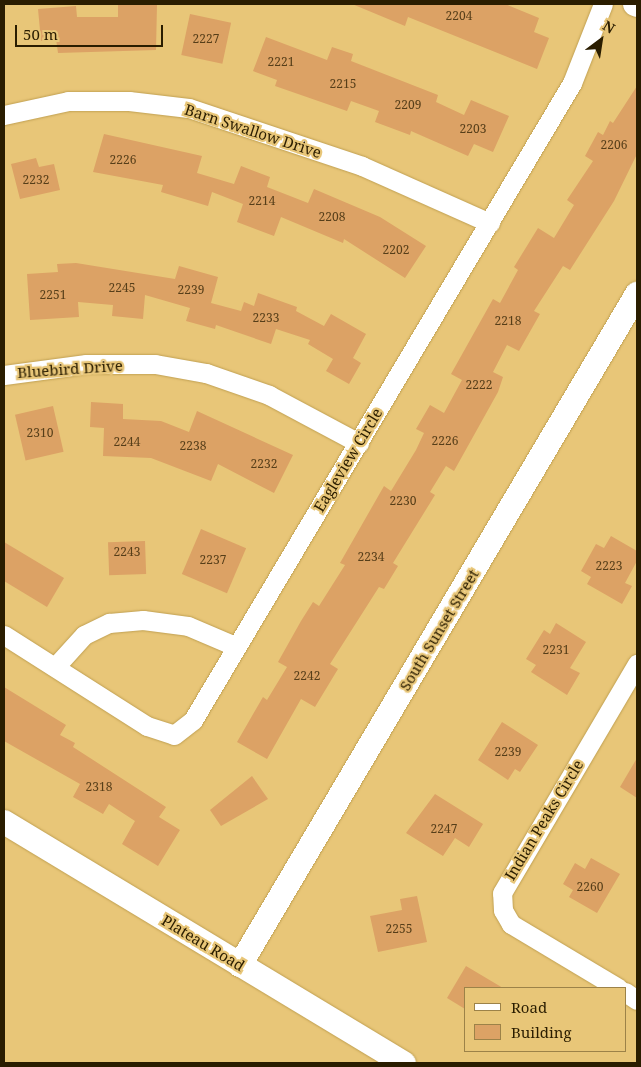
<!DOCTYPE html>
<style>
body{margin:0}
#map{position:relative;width:641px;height:1067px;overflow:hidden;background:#e8c678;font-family:"Noto Serif",serif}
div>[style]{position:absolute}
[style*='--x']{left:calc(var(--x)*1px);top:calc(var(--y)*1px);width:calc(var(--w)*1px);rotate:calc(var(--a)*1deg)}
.building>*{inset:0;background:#dca265;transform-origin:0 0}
.roads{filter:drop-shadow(0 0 1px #c0a052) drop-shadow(0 0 1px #c0a052)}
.minor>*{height:19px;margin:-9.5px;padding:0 9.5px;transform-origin:9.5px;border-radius:9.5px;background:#fff}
.tertiary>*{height:24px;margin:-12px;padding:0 12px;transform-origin:12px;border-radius:12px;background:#fff}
span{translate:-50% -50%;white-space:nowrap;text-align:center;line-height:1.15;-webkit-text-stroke:4.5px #e8c678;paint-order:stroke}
.number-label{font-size:12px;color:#563e19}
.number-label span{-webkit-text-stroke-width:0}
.street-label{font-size:15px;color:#2a1d00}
.frame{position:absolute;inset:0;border:5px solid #2a1d00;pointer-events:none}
.legend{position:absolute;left:464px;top:987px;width:162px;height:65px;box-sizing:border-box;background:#e8c678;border:1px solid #9c8248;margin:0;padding:6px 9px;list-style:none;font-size:15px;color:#2a1d00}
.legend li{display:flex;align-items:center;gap:10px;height:25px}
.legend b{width:25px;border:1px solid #9c8248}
.north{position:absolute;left:576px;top:15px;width:50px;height:50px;-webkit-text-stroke:4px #e8c678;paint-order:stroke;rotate:31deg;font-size:14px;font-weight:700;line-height:20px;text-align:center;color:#2a1d00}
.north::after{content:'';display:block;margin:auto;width:18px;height:22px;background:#2a1d00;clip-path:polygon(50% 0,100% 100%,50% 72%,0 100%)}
.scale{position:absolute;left:15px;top:25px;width:148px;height:22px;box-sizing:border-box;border:2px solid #2a1d00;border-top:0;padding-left:6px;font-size:15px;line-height:18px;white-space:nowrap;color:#2a1d00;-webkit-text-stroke:4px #e8c678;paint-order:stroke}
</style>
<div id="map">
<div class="building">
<i style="clip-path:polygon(352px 4px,505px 4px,539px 18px,534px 32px,549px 38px,537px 69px,408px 17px,405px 26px)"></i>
<i style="clip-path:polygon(118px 5px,157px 5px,156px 50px,58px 53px,56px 39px,41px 41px,38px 9px,76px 6px,77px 17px,118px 17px)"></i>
<i style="left:190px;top:14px;width:42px;height:42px;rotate:12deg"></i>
<i style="clip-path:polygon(266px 37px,327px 60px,332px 47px,353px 54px,351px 61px,438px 95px,436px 102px,464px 115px,471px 100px,509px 116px,493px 152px,474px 144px,468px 156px,411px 131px,410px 135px,375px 122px,379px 111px,351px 101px,347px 111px,275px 86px,277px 80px,253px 71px)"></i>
<i style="clip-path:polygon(637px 86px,637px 154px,614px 201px,570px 270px,563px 266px,534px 311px,540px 314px,519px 351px,507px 345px,493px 372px,503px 377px,498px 392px,454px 471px,446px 466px,430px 492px,435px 495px,393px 563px,398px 566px,384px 589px,379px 587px,330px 664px,338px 669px,315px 707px,301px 699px,267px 759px,237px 742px,263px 697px,267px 700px,287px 667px,278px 662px,301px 621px,313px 602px,319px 606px,345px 565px,340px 563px,384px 486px,391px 491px,416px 450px,424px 433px,416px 429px,430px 405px,444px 413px,462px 380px,451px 374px,493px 299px,500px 303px,518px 270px,514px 267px,538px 228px,554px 238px,574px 205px,567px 200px,593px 161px,585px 156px,598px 132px,603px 135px,610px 121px,613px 123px)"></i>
<i style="clip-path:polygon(104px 134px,202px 156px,197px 173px,234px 184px,241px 166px,270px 177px,267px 187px,308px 203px,314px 189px,380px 217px,426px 246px,405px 278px,344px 239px,343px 243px,281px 217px,274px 236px,237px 222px,243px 204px,212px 192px,208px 206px,161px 192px,163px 185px,93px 172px)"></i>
<i style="clip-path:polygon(36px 158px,39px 167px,54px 164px,60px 190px,20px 199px,11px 164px)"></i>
<i style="clip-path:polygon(76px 263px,175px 279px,179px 266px,218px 277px,211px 303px,241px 311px,244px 302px,254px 306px,258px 293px,297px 307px,296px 311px,324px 326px,331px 314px,366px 334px,353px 358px,361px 363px,349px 384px,326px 371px,333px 359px,308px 344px,310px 340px,276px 329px,271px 344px,216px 325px,215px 329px,186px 321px,190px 308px,145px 295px,143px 319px,112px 316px,113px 305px,78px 302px,79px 317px,30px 320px,27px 274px,58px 272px,57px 264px)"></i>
<i style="clip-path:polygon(91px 402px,123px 404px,123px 419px,161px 421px,189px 432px,197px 411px,293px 455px,274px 493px,218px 464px,211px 481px,151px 458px,103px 456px,104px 428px,90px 427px)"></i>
<i style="left:53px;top:406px;width:47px;height:39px;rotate:77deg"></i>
<i style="left:201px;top:529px;width:49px;height:49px;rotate:23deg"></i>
<i style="clip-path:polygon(611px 536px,637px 551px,637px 561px,625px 583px,632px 586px,622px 604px,587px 584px,591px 577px,581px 571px,596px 544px,604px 548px)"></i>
<i style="left:145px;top:541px;width:33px;height:37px;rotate:88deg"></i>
<i style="clip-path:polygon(4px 542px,64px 578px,47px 607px,4px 581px)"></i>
<i style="clip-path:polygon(556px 623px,586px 642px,570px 668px,580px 673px,567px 695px,531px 672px,536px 665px,526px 659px,544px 630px,550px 634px)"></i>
<i style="clip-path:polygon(4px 687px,66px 725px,60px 735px,75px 743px,73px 747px,166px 807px,159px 817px,180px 830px,158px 866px,122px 844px,135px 821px,109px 804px,103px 814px,73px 797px,80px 784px,4px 741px)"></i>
<i style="clip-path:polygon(502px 722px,538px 745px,520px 772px,515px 769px,508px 780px,478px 760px)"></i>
<i style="clip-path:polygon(637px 758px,637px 798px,620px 787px)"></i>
<i style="clip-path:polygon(252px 776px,268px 799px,221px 826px,210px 810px)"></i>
<i style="clip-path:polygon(435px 794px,483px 824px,469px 847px,455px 838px,443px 856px,406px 833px)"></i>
<i style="clip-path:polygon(591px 858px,620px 874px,597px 913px,569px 897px,573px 890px,563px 884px,575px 863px,585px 869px)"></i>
<i style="clip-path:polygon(417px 896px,427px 942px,378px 952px,370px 916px,402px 910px,400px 899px)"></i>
<i style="clip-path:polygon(466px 966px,503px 988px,465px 988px,465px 1009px,447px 998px)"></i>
</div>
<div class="roads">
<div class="minor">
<i style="--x:4;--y:115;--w:66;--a:-12.3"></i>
<i style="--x:68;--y:101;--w:61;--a:0"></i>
<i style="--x:129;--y:101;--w:60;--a:6.7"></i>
<i style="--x:189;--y:108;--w:182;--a:18.5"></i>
<i style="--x:362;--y:166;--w:140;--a:24"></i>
<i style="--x:4;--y:375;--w:83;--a:-7.6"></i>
<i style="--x:86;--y:364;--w:69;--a:0"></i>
<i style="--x:155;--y:364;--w:52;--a:10"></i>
<i style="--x:206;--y:373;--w:67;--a:19.2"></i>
<i style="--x:269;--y:395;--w:102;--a:28.1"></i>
<i style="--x:4;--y:635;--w:169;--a:32.5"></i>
<i style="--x:147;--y:726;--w:28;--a:18"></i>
<i style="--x:174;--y:735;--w:24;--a:-38"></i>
<i style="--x:193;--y:720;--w:741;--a:-59.25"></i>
<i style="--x:572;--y:83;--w:85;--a:-68.6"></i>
<i style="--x:55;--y:667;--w:43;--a:-47.8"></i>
<i style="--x:84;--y:635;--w:28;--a:-26"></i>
<i style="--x:109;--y:623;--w:34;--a:-5"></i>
<i style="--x:143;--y:620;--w:45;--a:7.6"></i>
<i style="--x:188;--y:626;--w:51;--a:23.1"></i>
<i style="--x:618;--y:988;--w:125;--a:-149.1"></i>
<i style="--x:511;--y:924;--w:16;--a:-120"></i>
<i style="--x:503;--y:910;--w:17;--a:-93"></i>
<i style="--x:502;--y:893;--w:266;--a:-59.5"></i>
<i style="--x:625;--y:992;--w:14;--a:34"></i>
</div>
<div class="tertiary">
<i style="--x:635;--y:4;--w:2;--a:27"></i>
<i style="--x:4;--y:822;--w:467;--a:31.1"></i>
<i style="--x:240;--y:965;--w:780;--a:-59.39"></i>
</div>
</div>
<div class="number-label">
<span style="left:459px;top:16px">2204</span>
<span style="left:206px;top:39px">2227</span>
<span style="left:281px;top:62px">2221</span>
<span style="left:343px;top:84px">2215</span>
<span style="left:408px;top:105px">2209</span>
<span style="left:473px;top:129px">2203</span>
<span style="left:614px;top:145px">2206</span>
<span style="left:123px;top:160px">2226</span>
<span style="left:36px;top:180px">2232</span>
<span style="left:262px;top:201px">2214</span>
<span style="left:332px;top:217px">2208</span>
<span style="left:396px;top:250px">2202</span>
<span style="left:122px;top:288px">2245</span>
<span style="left:191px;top:290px">2239</span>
<span style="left:53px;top:295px">2251</span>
<span style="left:266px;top:318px">2233</span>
<span style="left:508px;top:321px">2218</span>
<span style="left:479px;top:385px">2222</span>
<span style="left:40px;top:433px">2310</span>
<span style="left:445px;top:441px">2226</span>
<span style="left:127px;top:442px">2244</span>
<span style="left:193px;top:446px">2238</span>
<span style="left:264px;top:464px">2232</span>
<span style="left:403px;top:501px">2230</span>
<span style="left:127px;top:552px">2243</span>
<span style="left:371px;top:557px">2234</span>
<span style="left:213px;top:560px">2237</span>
<span style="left:609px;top:566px">2223</span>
<span style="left:556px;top:650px">2231</span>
<span style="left:307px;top:676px">2242</span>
<span style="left:508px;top:752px">2239</span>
<span style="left:99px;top:787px">2318</span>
<span style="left:444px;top:829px">2247</span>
<span style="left:590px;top:887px">2260</span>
<span style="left:399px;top:929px">2255</span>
</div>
<div class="street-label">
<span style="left:253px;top:131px;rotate:18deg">Barn Swallow Drive</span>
<span style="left:70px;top:369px;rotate:-4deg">Bluebird Drive</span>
<span style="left:348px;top:460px;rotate:-59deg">Eagleview Circle</span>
<span style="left:439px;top:630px;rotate:-59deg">South Sunset Street</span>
<span style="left:544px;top:820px;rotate:-59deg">Indian Peaks Circle</span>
<span style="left:203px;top:943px;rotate:31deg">Plateau Road</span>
</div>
<div class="frame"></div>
<ul class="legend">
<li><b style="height:6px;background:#fff"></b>Road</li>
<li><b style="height:14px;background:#dca265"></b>Building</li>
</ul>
<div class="north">N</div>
<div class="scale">50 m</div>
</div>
